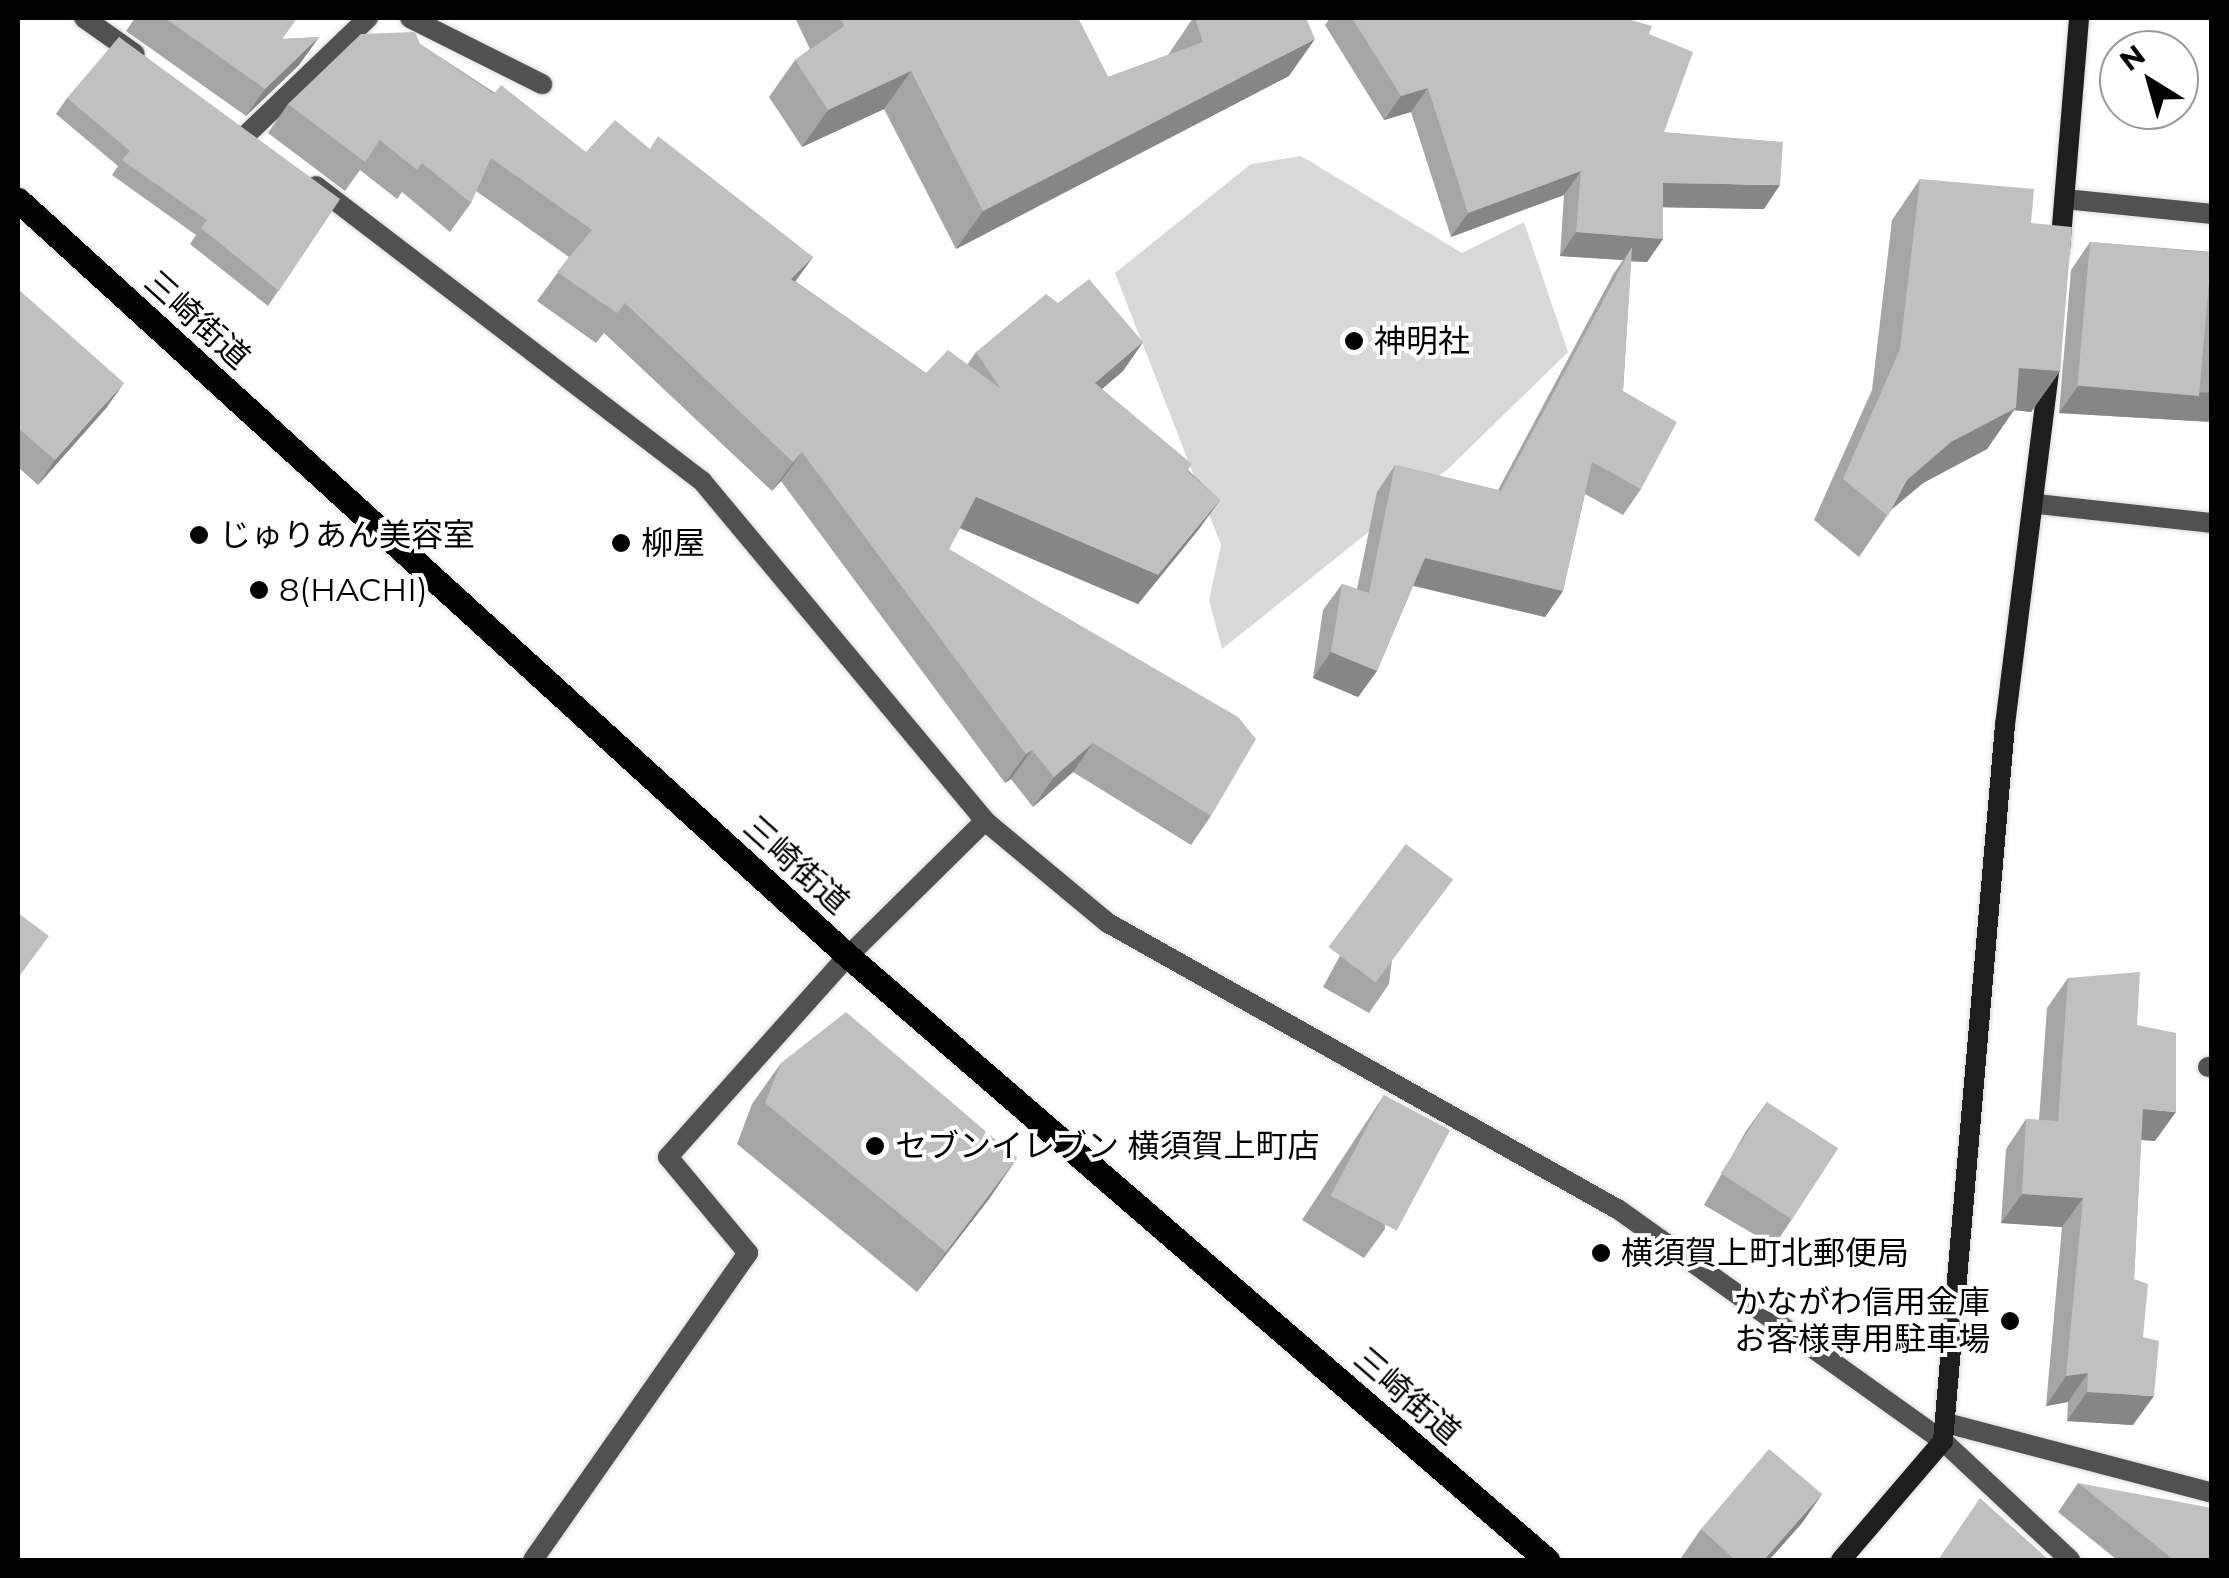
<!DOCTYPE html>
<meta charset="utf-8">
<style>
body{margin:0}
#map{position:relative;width:2229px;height:1578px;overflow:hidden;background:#fff;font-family:Montserrat,"Noto Sans JP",sans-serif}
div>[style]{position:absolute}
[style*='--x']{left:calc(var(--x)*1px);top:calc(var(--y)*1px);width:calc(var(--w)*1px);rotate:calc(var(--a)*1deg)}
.green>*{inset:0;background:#d8d8d8}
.roads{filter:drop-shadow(0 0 2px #dbdbdb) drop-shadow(0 0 2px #dbdbdb)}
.lane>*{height:20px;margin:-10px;padding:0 10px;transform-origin:10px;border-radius:10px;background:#515151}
.street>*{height:20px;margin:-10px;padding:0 10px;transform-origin:10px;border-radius:10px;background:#515151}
.secondary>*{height:20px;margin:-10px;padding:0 10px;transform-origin:10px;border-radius:10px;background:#1e1e1e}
.primary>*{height:25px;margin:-12.5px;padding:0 12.5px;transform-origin:12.5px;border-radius:12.5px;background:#000}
.wall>*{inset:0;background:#a5a5a5}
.shaded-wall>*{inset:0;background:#868686}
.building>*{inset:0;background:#c0c0c0;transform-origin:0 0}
.dots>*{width:28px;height:28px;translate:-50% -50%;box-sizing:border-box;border:5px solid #fff;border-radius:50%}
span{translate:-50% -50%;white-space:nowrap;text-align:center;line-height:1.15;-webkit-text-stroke:8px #fff;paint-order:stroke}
.street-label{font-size:32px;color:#000}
.poi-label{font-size:32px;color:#000}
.left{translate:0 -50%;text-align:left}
.right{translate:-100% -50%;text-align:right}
.frame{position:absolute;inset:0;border:20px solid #000;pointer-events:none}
.north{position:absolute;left:2099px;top:30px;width:100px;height:100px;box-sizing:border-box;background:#fff;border:2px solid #999;border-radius:50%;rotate:323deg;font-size:28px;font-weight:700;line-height:40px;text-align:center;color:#000}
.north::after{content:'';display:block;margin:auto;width:35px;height:45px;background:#000;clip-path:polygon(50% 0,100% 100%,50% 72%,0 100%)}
</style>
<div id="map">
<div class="green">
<i style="clip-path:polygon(1301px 156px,1462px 253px,1524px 222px,1568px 352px,1449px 468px,1222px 649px,1209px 600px,1221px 545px,1115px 273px,1251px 164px)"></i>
</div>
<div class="roads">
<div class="lane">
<i style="--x:533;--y:1560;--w:375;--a:-55"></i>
<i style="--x:748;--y:1253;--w:125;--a:-129.8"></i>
<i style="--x:668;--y:1157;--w:270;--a:-48.2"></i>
</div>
<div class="street">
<i style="--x:84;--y:18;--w:62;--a:35.2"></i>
<i style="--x:410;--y:18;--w:148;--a:26.6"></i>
<i style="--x:247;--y:134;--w:168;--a:-43.8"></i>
<i style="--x:316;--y:186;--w:486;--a:37.4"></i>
<i style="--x:702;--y:481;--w:442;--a:50.2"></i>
<i style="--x:985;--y:821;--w:160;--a:39.7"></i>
<i style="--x:1108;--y:923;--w:586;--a:29.32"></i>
<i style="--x:1619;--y:1210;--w:398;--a:35.5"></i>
<i style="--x:1943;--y:1441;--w:174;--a:43.1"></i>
<i style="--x:2065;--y:199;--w:148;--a:5.8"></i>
<i style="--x:2037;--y:504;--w:176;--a:6.2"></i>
<i style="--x:848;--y:956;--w:192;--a:-44.6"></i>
<i style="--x:2208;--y:1067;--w:4;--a:0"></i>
<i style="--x:1946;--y:1423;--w:275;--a:14.7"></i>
</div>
<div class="secondary">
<i style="--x:2060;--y:250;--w:233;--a:-85.3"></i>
<i style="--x:1841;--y:1560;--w:157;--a:-49.4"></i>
<i style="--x:1943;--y:1441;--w:719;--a:-85.05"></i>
<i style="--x:2005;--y:725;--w:365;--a:-82.9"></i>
</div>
<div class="primary">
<i style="--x:18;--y:200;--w:1123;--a:42.33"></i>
<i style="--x:848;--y:956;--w:924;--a:40.83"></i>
</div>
</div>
<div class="wall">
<i style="clip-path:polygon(135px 18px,297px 18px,282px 39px,319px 37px,299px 65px,246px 116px,126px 31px)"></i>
<i style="clip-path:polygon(795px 18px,1078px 18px,1108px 77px,1168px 55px,1193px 18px,1266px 18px,1289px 76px,956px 249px,884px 109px,802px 147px,769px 97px,795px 60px,810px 49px)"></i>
<i style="clip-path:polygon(1330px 18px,1624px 18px,1649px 34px,1664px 132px,1764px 209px,1663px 207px,1663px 239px,1647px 262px,1631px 261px,1623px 391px,1641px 489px,1623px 515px,1585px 494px,1563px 591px,1545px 617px,1413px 586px,1377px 671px,1358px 697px,1313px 678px,1323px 610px,1342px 584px,1357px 589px,1377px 492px,1395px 465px,1498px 490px,1614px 273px,1623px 260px,1560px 256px,1564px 195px,1451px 237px,1411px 112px,1384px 120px,1325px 25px)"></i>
<i style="clip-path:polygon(420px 44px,586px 152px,650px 149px,813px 257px,795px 281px,926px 373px,967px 365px,976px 352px,1058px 303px,1143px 342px,1123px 371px,1102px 389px,1220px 500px,1199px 529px,1138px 604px,960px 528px,949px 549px,1211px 816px,1191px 845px,1073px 772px,1033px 807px,1011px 779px,1005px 783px,781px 481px,772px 491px,604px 333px,596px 343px,537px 301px,569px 257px,476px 191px,471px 203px,450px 232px,402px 192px,397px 199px,360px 170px,345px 191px,268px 133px,288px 104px)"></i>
<i style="clip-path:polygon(67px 98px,340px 199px,268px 306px,190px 244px,196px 235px,112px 175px,118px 166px,56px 114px)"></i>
<i style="clip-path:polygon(1920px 179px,2031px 223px,2060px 371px,2031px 412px,2014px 410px,1987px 449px,1923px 483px,1891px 510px,1859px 557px,1814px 520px,1872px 390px,1892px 220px)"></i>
<i style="clip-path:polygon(2090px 242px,2212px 252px,2212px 422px,2059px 413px,2071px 270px)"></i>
<i style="clip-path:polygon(18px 289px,107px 407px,38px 485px,18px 467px)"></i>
<i style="clip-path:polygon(1406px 844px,1389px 984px,1369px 1013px,1323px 987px,1385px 873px)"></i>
<i style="clip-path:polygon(2068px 978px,2137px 1025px,2155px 1141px,2141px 1140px,2134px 1279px,2133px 1425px,2067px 1421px,2068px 1402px,2046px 1406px,2062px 1227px,2001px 1223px,2006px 1149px,2026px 1119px,2039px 1120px,2047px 1008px)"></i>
<i style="clip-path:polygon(781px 1063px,1017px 1158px,989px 1199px,917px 1292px,737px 1144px,752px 1104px)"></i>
<i style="clip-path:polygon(1384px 1095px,1385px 1229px,1364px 1258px,1302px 1220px)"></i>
<i style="clip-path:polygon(1767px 1102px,1794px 1216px,1774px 1246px,1704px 1205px,1746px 1131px)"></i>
<i style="clip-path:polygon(2078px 1483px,2212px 1560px,2117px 1560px,2058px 1512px)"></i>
<i style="clip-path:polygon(1822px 1494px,1802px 1523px,1769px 1560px,1684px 1560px,1681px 1558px,1701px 1529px)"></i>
</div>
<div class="shaded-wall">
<i style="clip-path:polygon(319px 37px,299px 65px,246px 116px,265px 89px)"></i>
<i style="clip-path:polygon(1315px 39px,1289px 76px,956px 249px,983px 211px)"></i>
<i style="clip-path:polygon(911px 71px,884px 109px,802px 147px,828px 110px)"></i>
<i style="clip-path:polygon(1428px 88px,1411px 112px,1384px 120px,1401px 96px)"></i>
<i style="clip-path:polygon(1581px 171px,1564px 195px,1451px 237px,1468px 213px)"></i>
<i style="clip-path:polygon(1663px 183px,1780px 185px,1764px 209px,1646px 207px)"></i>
<i style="clip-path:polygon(1576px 232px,1663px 239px,1647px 262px,1625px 261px,1632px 247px,1623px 260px,1560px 256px)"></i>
<i style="clip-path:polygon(813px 257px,792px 286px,791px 279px)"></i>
<i style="clip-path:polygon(1143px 342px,1123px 371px,1075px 412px,1095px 383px)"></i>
<i style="clip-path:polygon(2019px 368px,2060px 371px,2031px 412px,2014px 410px,1987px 449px,1923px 483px,1886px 514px,1907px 480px)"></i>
<i style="clip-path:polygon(124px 383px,107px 407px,38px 485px,55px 460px)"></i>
<i style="clip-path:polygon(2078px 386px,2212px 393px,2212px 422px,2059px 413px)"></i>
<i style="clip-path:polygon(802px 452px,781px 481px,772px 491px,793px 462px)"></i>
<i style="clip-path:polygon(976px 497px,1220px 500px,1199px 529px,1138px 604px,955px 526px)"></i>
<i style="clip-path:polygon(1425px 558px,1563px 591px,1545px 617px,1407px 584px)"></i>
<i style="clip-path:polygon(1331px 652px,1377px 671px,1358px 697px,1313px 678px)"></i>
<i style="clip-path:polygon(1093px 743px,1073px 772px,1033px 807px,1054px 777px)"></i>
<i style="clip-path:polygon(1032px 750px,1011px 779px,1005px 783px,1026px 754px)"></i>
<i style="clip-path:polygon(2143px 1109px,2176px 1112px,2155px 1141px,2122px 1138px)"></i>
<i style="clip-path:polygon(1017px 1158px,989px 1199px,917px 1292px,946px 1252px)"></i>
<i style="clip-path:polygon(2022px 1194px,2083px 1198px,2062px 1227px,2001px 1223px)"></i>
<i style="clip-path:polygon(2088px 1373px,2068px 1402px,2046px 1406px,2066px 1376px)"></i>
<i style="clip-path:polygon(2087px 1392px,2154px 1396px,2133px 1425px,2067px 1421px)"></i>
<i style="clip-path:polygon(1822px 1494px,1802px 1523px,1769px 1560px,1764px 1560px)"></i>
</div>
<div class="building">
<i style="clip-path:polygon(165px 18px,297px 18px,282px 39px,319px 37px,265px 89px)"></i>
<i style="clip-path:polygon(840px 18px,1078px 18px,1108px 77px,1203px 42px,1195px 18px,1266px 18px,1267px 19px,1306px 18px,1315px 39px,983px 211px,911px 71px,828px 110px,795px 60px,844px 26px)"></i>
<i style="clip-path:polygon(1352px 18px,1624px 18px,1652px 26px,1649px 34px,1693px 52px,1664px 132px,1783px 142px,1780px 185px,1663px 183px,1663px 239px,1576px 232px,1581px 171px,1468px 213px,1428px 88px,1401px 96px)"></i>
<i style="clip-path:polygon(415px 32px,420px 44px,494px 94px,501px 85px,586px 152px,615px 120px,650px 149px,658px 136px,813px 257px,791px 279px,926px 373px,948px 350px,1001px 389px,976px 352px,1046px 294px,1058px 303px,1089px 279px,1143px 342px,1095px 383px,1192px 464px,1187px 471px,1220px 500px,1158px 575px,976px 497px,949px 549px,1238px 717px,1256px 739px,1211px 816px,1093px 743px,1054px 777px,1032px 750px,1026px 754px,802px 452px,793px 462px,625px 303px,617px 313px,557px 272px,592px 230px,491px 158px,471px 203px,422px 163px,417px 170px,380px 140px,365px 162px,288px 104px,361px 34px)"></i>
<i style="clip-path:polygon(119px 37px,340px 199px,279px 291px,201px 228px,207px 220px,122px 160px,130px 151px,67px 98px)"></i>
<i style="clip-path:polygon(1920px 179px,2034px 189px,2031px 223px,2072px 227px,2060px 371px,2019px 368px,2016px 408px,1951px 442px,1907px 480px,1888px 516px,1843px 479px,1900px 349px)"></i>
<i style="left:2090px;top:242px;width:122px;height:144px;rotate:5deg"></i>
<i style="clip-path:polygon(1632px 247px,1623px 391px,1677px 422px,1641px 489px,1592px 462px,1563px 591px,1425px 558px,1377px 671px,1331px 652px,1342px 584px,1369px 593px,1395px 465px,1501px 491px)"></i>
<i style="clip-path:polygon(18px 289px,124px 383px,55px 460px,18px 428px)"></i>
<i style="left:1406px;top:844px;width:59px;height:129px;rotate:37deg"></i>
<i style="clip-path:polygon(18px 913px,49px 936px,18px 978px)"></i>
<i style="clip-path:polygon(2140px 972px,2137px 1025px,2176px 1033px,2176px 1112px,2143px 1109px,2134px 1279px,2148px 1284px,2143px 1337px,2159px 1341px,2154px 1396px,2087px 1392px,2088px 1373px,2066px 1376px,2083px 1198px,2022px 1194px,2026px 1119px,2058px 1121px,2068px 978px)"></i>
<i style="clip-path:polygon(846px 1012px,1017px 1158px,946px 1252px,765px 1103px,781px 1063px)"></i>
<i style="left:1384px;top:1095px;width:75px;height:114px;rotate:28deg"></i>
<i style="left:1767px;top:1102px;width:85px;height:85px;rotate:33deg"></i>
<i style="clip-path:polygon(1769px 1449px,1822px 1494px,1764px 1560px,1735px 1560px,1701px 1529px)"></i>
<i style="clip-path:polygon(2078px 1483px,2212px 1508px,2212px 1560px,2174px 1560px)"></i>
<i style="clip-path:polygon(1980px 1498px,2049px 1560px,1938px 1560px)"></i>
</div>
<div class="dots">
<i style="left:1354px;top:341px;background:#000"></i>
<i style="left:199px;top:535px;background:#000"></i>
<i style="left:621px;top:543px;background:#000"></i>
<i style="left:259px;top:590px;background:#000"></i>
<i style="left:875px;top:1146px;background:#000"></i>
<i style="left:1601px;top:1253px;background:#000"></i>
<i style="left:2010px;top:1321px;background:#000"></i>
</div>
<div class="street-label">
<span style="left:197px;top:320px;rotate:42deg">三崎街道</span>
<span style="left:796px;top:865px;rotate:42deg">三崎街道</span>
<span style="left:1407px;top:1396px;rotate:41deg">三崎街道</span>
</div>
<div class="poi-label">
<span class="left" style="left:1374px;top:341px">神明社</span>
<span class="left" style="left:219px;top:535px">じゅりあん美容室</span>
<span class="left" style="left:641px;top:543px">柳屋</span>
<span class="left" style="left:279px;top:590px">8(HACHI)</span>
<span class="left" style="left:895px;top:1146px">セブンイレブン 横須賀上町店</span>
<span class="left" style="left:1621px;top:1253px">横須賀上町北郵便局</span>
<span class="right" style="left:1990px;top:1321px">かながわ信用金庫<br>お客様専用駐車場</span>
</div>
<div class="frame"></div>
<div class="north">N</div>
</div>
